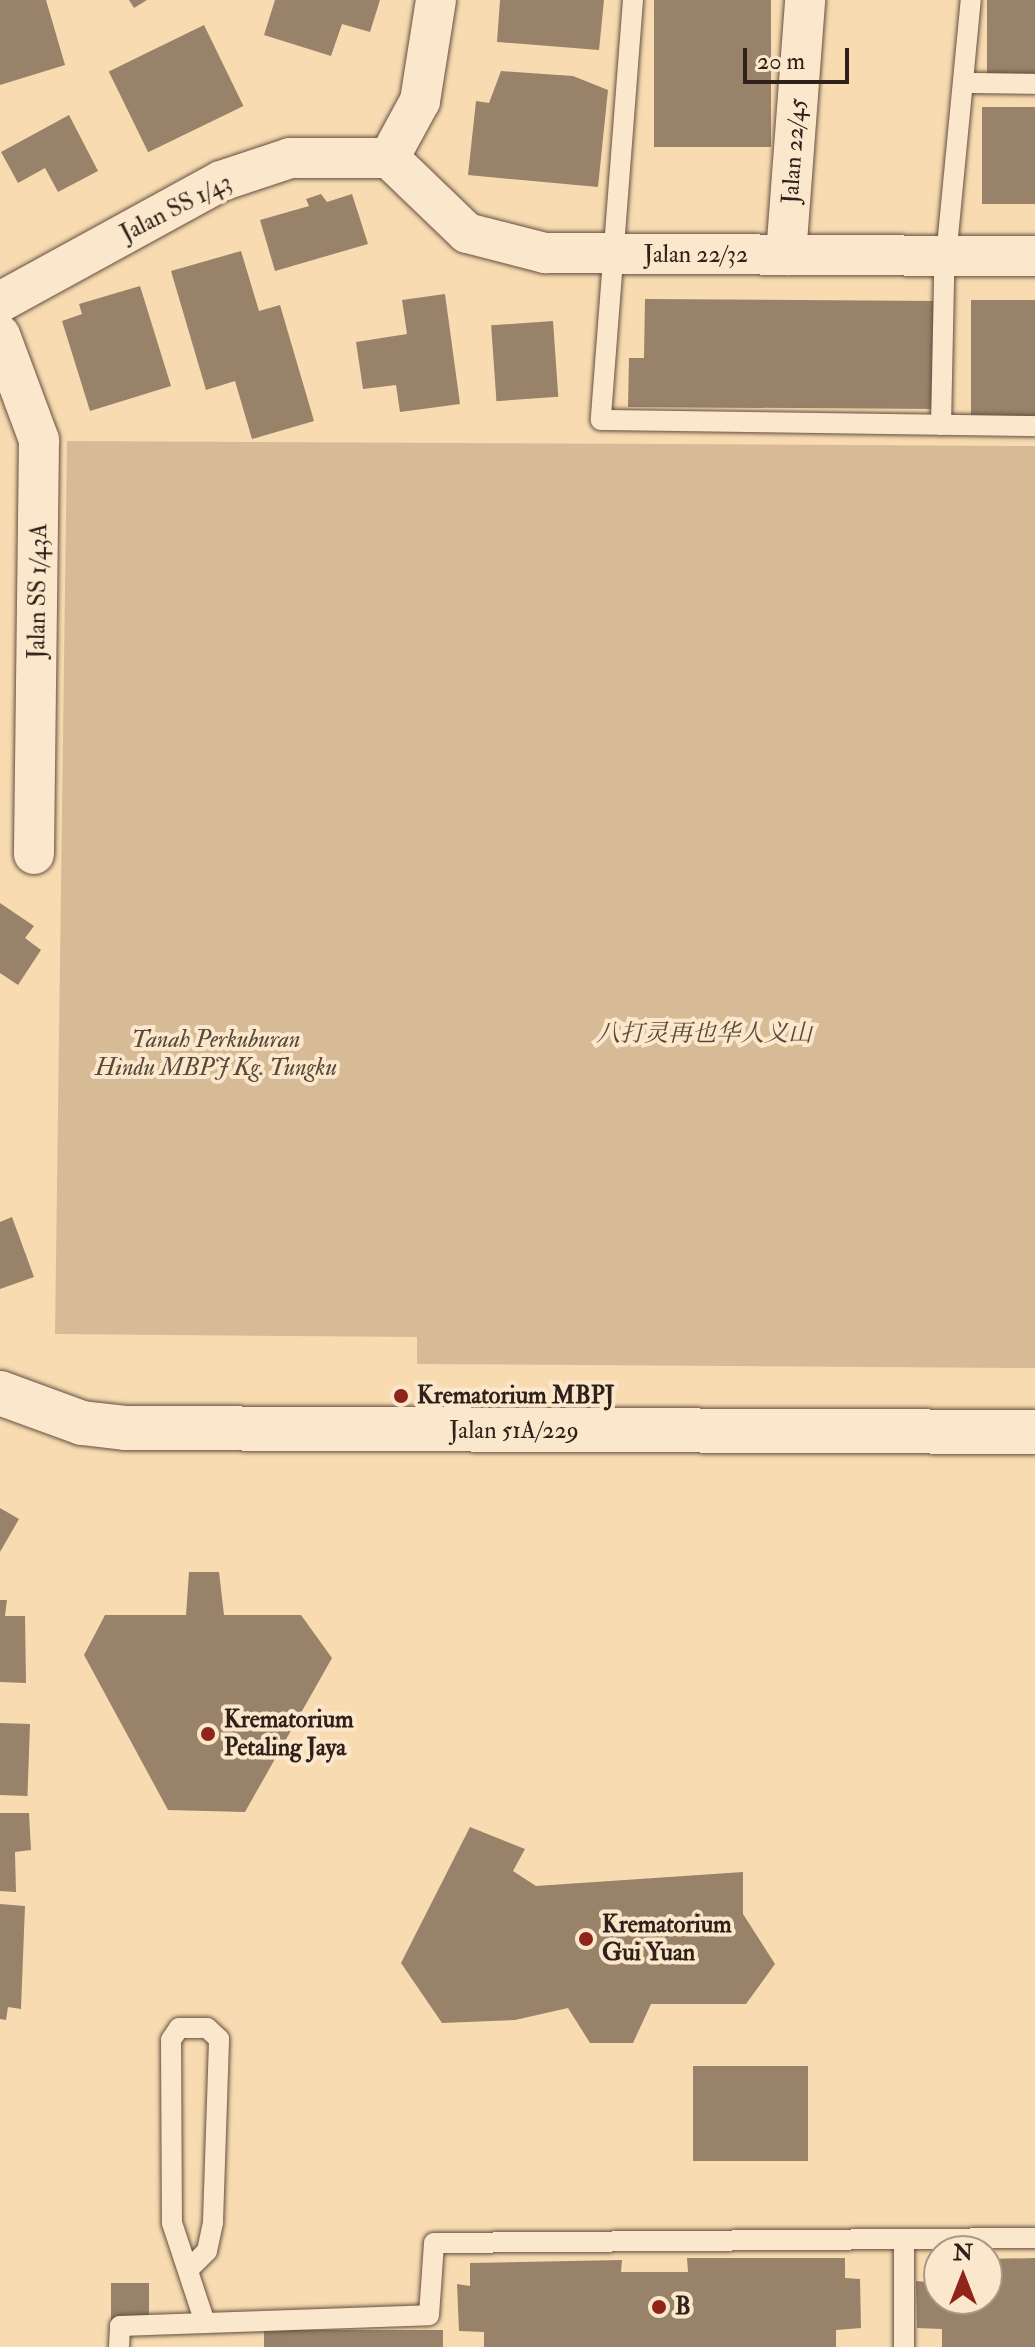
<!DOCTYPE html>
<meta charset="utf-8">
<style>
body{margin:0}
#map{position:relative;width:1035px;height:2347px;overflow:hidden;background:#f9dbb1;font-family:"IM FELL Double Pica","Noto Serif SC",serif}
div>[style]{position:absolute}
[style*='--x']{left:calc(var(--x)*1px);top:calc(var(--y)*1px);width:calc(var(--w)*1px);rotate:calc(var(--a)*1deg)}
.green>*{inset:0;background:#d7bb97}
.building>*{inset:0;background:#988269;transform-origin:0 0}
.roads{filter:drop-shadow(0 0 2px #625040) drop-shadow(0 0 2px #625040)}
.lane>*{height:20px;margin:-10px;padding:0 10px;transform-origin:10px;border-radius:10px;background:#fbe8cc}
.street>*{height:40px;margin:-20px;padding:0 20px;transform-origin:20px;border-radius:20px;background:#fbe8cc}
.secondary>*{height:44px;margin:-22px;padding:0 22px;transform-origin:22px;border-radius:22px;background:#fbe8cc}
.dots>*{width:22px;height:22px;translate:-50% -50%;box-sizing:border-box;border:4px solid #fbe8cc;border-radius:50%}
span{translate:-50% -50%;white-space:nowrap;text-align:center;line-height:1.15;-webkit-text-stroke:8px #fbe8cc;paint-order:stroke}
.street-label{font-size:24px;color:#2f211a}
.park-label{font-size:24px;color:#594839;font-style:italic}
.poi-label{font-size:24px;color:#2f211a;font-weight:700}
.left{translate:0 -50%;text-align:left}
.north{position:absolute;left:923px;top:2235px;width:80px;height:80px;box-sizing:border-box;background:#fbe8cc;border:2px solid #a99885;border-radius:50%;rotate:0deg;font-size:22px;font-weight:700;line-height:32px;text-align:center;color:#2f211a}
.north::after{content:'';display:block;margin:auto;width:28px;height:36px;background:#8f2418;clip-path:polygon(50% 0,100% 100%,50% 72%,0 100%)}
.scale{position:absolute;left:743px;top:48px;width:106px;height:36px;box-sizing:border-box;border:4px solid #2f211a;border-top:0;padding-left:10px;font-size:24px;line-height:28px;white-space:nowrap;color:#2f211a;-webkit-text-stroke:6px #fbe8cc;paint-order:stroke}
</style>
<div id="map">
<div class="green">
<i style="clip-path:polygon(67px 441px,1035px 446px,1035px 1368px,417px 1364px,417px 1337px,55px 1334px)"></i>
</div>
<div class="building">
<i style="clip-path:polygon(0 0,46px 0,65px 65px,0 85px)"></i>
<i style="clip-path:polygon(129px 0,147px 0,134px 8px)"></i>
<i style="clip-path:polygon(275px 0,380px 0,370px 32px,342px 24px,331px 56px,264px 35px)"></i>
<i style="clip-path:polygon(500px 0,604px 0,599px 50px,497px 42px)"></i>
<i style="left:654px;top:0;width:117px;height:147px"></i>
<i style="left:987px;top:0;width:48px;height:80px"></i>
<i style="left:204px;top:25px;width:90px;height:106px;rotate:64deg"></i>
<i style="clip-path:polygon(501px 71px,573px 76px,608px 90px,598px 187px,468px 175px,476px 101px,489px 103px)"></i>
<i style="left:982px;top:107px;width:53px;height:97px"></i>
<i style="clip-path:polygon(69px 115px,98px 171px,58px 192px,45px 168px,18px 183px,1px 152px)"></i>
<i style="clip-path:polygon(321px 194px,327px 202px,352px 194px,368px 244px,275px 271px,260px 220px,309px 206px,306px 199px)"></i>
<i style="clip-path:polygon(241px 251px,259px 311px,280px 305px,314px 421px,252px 439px,235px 381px,206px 390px,171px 271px)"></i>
<i style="clip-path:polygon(140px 286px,171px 386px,90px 411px,62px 321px,82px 314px,79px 304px)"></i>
<i style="clip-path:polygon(445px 294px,460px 404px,400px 412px,396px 385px,363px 389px,356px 342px,407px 334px,402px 300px)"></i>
<i style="clip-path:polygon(645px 299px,938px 301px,938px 409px,628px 407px,629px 358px,644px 358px)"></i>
<i style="left:971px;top:300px;width:64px;height:117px"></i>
<i style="left:553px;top:321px;width:76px;height:62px;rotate:86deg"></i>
<i style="clip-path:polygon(0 903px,34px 926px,25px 938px,41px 950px,18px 985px,0 973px)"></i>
<i style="clip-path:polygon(12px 1217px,34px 1277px,0 1289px,0 1222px)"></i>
<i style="clip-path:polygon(0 1508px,19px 1519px,0 1552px)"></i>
<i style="clip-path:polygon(189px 1572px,219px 1572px,224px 1615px,301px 1615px,332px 1658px,245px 1812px,168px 1810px,84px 1655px,105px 1615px,186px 1615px)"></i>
<i style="clip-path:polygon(0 1600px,7px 1600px,5px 1616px,25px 1616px,26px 1683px,0 1682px)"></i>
<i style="left:0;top:1723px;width:30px;height:72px;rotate:2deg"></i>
<i style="clip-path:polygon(0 1813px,29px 1813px,31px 1850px,15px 1852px,16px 1892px,0 1891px)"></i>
<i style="clip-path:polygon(470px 1827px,525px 1849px,513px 1871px,536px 1886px,743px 1872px,743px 1914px,775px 1964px,746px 2004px,651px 2004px,633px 2043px,590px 2043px,568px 2008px,515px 2020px,442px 2023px,401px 1963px)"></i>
<i style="clip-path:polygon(0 1904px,25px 1906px,21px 2009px,8px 2007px,6px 2020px,0 2019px)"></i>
<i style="left:693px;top:2066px;width:115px;height:95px"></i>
<i style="clip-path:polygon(687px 2258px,845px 2258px,845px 2278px,860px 2279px,861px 2328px,836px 2330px,836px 2347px,484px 2347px,484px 2332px,459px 2331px,457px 2284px,470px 2286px,470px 2263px,622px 2260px,621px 2272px,688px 2272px)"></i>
<i style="clip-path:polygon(1035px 2258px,1035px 2347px,942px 2347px,942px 2329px,917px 2328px,916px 2281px,928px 2282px,928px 2260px,939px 2259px,939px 2299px,987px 2299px,987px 2259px)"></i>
<i style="left:111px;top:2283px;width:38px;height:37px"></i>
<i style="left:443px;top:2330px;width:17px;height:179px;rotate:90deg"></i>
</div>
<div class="roads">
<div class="lane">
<i style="--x:633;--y:0;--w:421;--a:94.4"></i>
<i style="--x:601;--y:420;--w:434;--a:0.8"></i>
<i style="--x:967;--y:83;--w:68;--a:0.8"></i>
<i style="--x:941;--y:425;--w:147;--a:-88.8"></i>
<i style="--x:944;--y:278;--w:279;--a:-84.5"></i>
<i style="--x:904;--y:2239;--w:108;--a:90"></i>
<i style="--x:192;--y:2266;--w:21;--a:-45"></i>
<i style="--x:207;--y:2251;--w:30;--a:-78"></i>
<i style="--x:213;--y:2222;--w:183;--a:-88.1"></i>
<i style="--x:219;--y:2039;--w:16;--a:-137"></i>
<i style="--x:207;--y:2028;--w:28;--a:180"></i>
<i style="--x:179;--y:2028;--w:14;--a:124"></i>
<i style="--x:171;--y:2040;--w:183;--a:89.7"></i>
<i style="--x:172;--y:2223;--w:105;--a:71.7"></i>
<i style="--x:119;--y:2347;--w:21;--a:-87"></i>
<i style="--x:120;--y:2326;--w:309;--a:-2"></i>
<i style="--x:429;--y:2315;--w:72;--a:-86"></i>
<i style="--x:434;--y:2243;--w:601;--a:-0.48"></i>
</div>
<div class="street">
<i style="--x:389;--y:158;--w:108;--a:43.9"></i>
<i style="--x:467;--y:233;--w:81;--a:14.4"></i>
<i style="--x:545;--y:253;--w:490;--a:0.4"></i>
<i style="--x:389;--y:158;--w:65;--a:-61.5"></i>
<i style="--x:420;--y:101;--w:102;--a:-81"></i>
<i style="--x:786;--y:255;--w:256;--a:-85.7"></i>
<i style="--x:0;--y:302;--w:252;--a:-28.7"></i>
<i style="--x:221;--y:181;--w:73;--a:-18.4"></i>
<i style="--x:290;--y:158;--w:99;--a:0"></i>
<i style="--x:0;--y:335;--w:112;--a:69.6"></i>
<i style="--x:39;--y:440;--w:414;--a:90.7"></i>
</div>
<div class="secondary">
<i style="--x:0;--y:1393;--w:87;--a:20.1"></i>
<i style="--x:82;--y:1423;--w:43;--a:6.6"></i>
<i style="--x:125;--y:1428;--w:910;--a:0.25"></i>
</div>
</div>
<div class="dots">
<i style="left:401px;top:1396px;background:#8f2418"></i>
<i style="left:208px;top:1734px;background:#8f2418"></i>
<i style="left:586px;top:1939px;background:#8f2418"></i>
<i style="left:659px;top:2307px;background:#8f2418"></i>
</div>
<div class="street-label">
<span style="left:794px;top:151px;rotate:-86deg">Jalan 22/45</span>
<span style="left:176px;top:208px;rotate:-27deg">Jalan SS 1/43</span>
<span style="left:696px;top:255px">Jalan 22/32</span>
<span style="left:38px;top:591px;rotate:-89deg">Jalan SS 1/43A</span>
<span style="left:514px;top:1431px">Jalan 51A/229</span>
</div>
<div class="park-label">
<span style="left:704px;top:1034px">八打灵再也华人义山</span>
<span style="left:216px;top:1054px">Tanah Perkuburan<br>Hindu MBPJ Kg. Tungku</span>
</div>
<div class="poi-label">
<span class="left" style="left:417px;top:1396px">Krematorium MBPJ</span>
<span class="left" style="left:224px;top:1734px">Krematorium<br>Petaling Jaya</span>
<span class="left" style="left:602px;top:1939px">Krematorium<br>Gui Yuan</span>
<span class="left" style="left:675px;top:2307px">B</span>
</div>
<div class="north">N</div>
<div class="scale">20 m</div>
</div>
